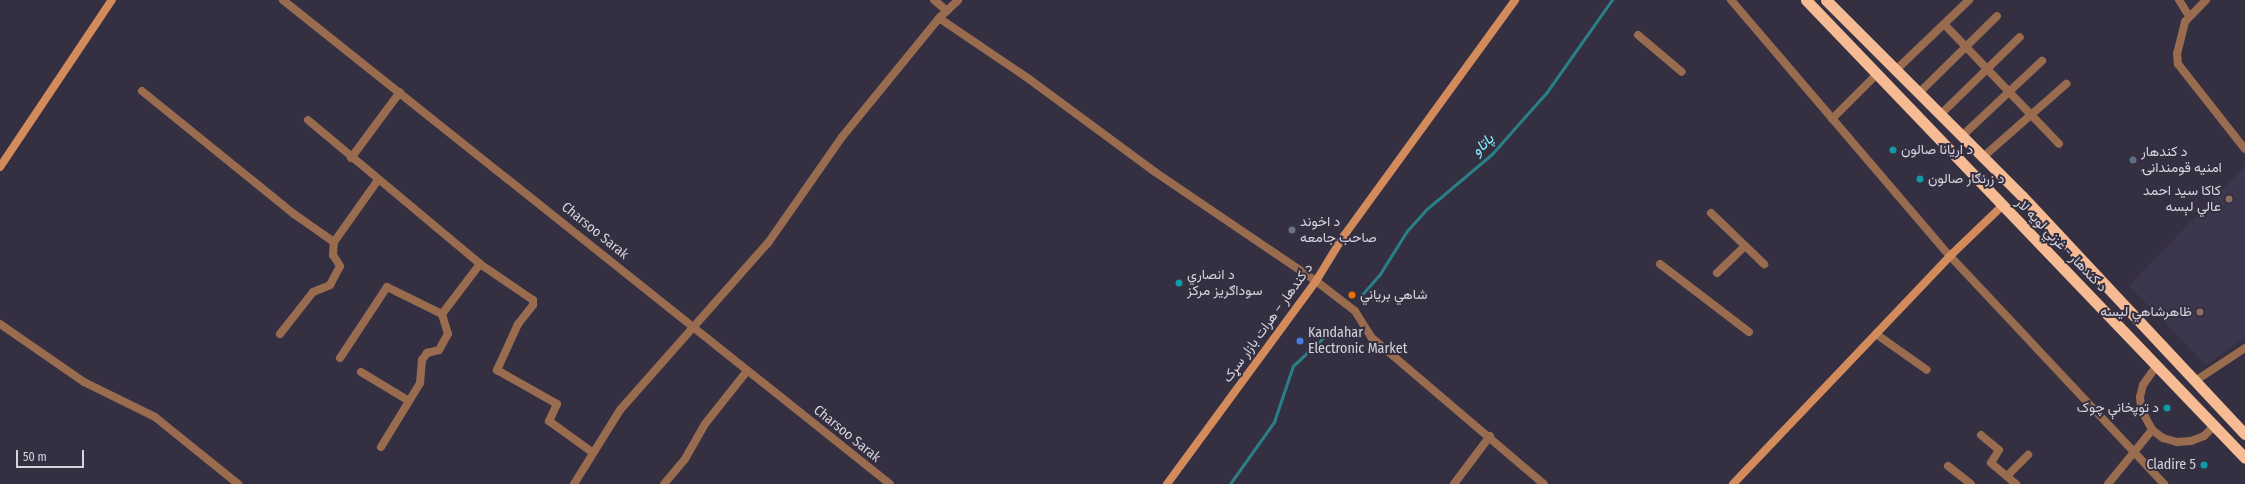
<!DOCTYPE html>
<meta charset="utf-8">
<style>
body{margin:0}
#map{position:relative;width:2245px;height:484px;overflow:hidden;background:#353041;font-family:"Fira Sans Condensed",Vazirmatn,sans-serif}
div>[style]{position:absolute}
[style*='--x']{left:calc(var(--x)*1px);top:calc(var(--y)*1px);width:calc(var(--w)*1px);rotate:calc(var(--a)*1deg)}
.built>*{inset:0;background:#3d374e}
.stream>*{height:2.5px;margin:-1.25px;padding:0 1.25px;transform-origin:1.25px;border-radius:1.25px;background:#298086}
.minor>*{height:8px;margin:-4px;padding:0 4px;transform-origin:4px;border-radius:4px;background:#9a6c4f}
.tertiary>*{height:8px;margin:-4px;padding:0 4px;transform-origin:4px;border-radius:4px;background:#9a6c4f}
.secondary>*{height:8px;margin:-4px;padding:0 4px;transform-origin:4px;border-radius:4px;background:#d48b5b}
.trunk>*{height:11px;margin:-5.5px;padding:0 5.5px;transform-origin:5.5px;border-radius:5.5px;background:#f7bb94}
.dots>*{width:11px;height:11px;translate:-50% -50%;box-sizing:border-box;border:2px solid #353041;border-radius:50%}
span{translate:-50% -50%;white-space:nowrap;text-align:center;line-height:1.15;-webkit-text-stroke:4px #353041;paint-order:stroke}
.poi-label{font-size:14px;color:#d5d3de}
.left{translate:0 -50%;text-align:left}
.right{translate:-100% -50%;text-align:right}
.street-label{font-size:14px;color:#d5d3de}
.water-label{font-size:15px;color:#81f3fc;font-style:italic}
.scale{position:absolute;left:16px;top:450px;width:68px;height:18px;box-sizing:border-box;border:2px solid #d5d3de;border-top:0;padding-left:5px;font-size:12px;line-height:14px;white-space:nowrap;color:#d5d3de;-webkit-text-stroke:3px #353041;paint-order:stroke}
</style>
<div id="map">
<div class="built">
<i style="clip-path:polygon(2245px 166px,2245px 338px,2206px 365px,2129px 286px)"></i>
</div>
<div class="stream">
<i style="--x:1360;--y:297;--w:30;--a:-49"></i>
<i style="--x:1380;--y:274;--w:51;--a:-57.9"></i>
<i style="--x:1407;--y:231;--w:30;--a:-48"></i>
<i style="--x:1427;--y:209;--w:85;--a:-40.2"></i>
<i style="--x:1492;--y:154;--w:83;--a:-48.4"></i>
<i style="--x:1547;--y:92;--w:113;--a:-54.8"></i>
<i style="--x:1230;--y:484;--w:76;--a:-54.6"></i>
<i style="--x:1274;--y:422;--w:59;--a:-71.3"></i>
<i style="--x:1293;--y:366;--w:57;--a:-42.9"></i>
</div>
<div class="minor">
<i style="--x:1731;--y:0;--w:337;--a:49.5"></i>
<i style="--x:1950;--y:256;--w:313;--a:46.8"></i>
<i style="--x:2179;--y:0;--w:19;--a:58"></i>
<i style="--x:2206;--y:0;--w:30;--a:134"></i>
<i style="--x:2185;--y:22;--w:32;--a:104"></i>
<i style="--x:2177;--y:53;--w:11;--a:85"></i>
<i style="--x:2178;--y:64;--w:108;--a:51.8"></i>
<i style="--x:1944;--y:24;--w:166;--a:46.2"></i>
<i style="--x:1638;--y:35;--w:57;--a:40.1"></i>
<i style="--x:1897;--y:69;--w:100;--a:-43.8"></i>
<i style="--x:142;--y:91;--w:196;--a:39"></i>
<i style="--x:294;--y:214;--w:49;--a:35"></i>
<i style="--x:1920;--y:92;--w:108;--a:-44.6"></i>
<i style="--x:1941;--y:114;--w:110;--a:-44.3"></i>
<i style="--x:1832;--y:119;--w:64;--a:-45"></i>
<i style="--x:308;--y:120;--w:224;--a:39.9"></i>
<i style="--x:480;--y:264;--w:64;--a:34.2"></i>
<i style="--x:533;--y:300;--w:5;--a:90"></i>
<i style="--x:533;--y:305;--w:24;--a:128"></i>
<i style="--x:518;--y:324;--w:51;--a:114.5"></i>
<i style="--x:497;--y:370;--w:69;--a:29.5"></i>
<i style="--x:557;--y:404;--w:19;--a:115"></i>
<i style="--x:549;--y:421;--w:53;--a:35.8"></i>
<i style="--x:1962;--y:136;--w:110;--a:-43.2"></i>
<i style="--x:1983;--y:157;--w:111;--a:-41.3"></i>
<i style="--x:351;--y:158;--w:82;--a:-53.4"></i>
<i style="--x:1711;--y:213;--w:74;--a:43.9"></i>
<i style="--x:1660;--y:264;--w:112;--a:37.4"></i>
<i style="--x:1717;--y:273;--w:39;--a:-44"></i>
<i style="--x:0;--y:324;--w:102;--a:34.6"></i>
<i style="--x:84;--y:382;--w:79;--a:26.2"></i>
<i style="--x:155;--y:417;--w:107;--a:38.9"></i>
<i style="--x:280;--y:334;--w:53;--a:-51.8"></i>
<i style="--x:313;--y:292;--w:18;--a:-22"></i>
<i style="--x:330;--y:285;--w:21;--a:-62"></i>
<i style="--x:340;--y:266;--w:13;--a:-122"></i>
<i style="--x:333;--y:255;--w:13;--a:-86"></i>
<i style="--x:334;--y:242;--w:76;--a:-54.6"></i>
<i style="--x:1876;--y:334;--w:62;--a:35.2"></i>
<i style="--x:340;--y:358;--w:85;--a:-56.5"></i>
<i style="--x:387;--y:287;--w:61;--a:26.1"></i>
<i style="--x:361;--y:372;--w:56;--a:31.1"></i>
<i style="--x:2195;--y:381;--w:60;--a:-33.4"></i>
<i style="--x:1981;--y:435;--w:23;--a:40"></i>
<i style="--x:1999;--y:450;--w:15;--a:122"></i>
<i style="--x:1991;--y:463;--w:33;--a:40"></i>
<i style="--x:381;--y:447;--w:75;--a:-58.6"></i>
<i style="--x:420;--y:383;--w:23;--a:-85"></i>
<i style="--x:422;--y:360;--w:9;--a:-54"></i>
<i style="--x:427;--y:353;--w:12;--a:-14"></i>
<i style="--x:439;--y:350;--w:18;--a:-61"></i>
<i style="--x:448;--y:334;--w:21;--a:-107"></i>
<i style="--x:442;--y:314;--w:63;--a:-52.8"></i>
<i style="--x:1948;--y:466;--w:29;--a:38"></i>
<i style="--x:2007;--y:476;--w:30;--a:-45"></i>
<i style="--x:664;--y:484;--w:33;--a:-50"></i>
<i style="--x:685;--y:459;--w:40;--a:-60.3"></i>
<i style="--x:705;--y:424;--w:68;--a:-51.6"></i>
<i style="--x:1454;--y:484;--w:60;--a:-53.1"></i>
</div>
<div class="tertiary">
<i style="--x:283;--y:0;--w:776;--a:38.57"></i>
<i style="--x:934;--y:0;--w:17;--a:40"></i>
<i style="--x:939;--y:18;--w:109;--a:34.1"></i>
<i style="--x:1029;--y:79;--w:157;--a:36.4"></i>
<i style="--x:1155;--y:172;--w:194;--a:34.1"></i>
<i style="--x:1316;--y:281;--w:49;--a:37.6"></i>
<i style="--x:1355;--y:311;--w:31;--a:58"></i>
<i style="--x:1371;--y:337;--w:227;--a:40.4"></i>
<i style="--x:2157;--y:365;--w:24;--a:125"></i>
<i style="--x:2143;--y:385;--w:12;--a:104"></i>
<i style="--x:2140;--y:397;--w:12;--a:85"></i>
<i style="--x:2141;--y:409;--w:24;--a:62"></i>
<i style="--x:2152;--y:430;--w:14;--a:36"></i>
<i style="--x:2163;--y:438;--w:15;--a:16"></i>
<i style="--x:2177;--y:442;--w:14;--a:-4"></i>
<i style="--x:2191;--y:441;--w:14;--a:-21"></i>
<i style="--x:2204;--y:436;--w:14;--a:-45"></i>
<i style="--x:574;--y:484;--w:87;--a:-58.1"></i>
<i style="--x:620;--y:410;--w:223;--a:-48.5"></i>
<i style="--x:768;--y:243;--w:129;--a:-55.1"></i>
<i style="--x:842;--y:137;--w:154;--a:-50.8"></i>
<i style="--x:939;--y:18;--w:26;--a:-43"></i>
<i style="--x:2108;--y:484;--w:70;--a:-50.8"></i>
</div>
<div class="secondary">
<i style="--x:0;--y:167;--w:201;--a:-56.2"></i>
<i style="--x:1167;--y:484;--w:252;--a:-53.7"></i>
<i style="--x:1316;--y:281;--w:52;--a:-58.5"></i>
<i style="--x:1343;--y:237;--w:293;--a:-54"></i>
<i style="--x:1733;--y:484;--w:315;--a:-46.4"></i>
<i style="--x:1950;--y:256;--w:72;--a:-43.9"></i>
</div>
<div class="trunk">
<i style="--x:1806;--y:0;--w:634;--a:46.21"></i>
<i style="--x:1826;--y:0;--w:277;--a:45"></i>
<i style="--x:2022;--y:196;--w:326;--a:46.9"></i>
</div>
<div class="dots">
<i style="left:1893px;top:150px;background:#0f9aa8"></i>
<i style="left:2133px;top:160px;background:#5c6f8a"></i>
<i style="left:1920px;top:179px;background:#0f9aa8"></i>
<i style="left:2229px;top:199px;background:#8d6e63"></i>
<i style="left:1292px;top:230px;background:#6b7280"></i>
<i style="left:1179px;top:283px;background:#0f9aa8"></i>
<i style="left:1352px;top:295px;background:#e8710a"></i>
<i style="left:2200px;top:312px;background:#8d6e63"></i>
<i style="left:1300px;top:341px;background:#3f7fe0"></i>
<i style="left:2167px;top:408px;background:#0f9aa8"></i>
<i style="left:2204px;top:465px;background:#0f9aa8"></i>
</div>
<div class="poi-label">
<span class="left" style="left:1901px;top:150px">د اریانا صالون</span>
<span class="left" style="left:2141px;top:160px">د کندهار<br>امنيه قومندانۍ</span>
<span class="left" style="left:1928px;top:179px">د زرنګار صالون</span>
<span class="right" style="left:2221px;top:199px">کاکا سید احمد<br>عالي لېسه</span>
<span class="left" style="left:1300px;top:230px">د اخوند<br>صاحب جامعه</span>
<span class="left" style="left:1187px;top:283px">د انصاري<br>سوداګریز مرکز</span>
<span class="left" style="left:1360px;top:295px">شاهي برياني</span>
<span class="right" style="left:2192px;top:312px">ظاهرشاهي لیسه</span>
<span class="left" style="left:1308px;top:341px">Kandahar<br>Electronic Market</span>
<span class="right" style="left:2159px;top:408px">د توپخانې چوک</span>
<span class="right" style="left:2196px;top:465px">Cladire 5</span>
</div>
<div class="street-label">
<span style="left:595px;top:231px;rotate:39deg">Charsoo Sarak</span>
<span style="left:2061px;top:245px;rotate:46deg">د کندهار - غزني لويه لار</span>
<span style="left:1268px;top:323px;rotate:-54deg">د کندهار – هرات بازار سړک</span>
<span style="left:847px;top:434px;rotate:39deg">Charsoo Sarak</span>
</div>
<div class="water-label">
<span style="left:1483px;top:145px;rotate:-44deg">پاتاو</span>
</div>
<div class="scale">50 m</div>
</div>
